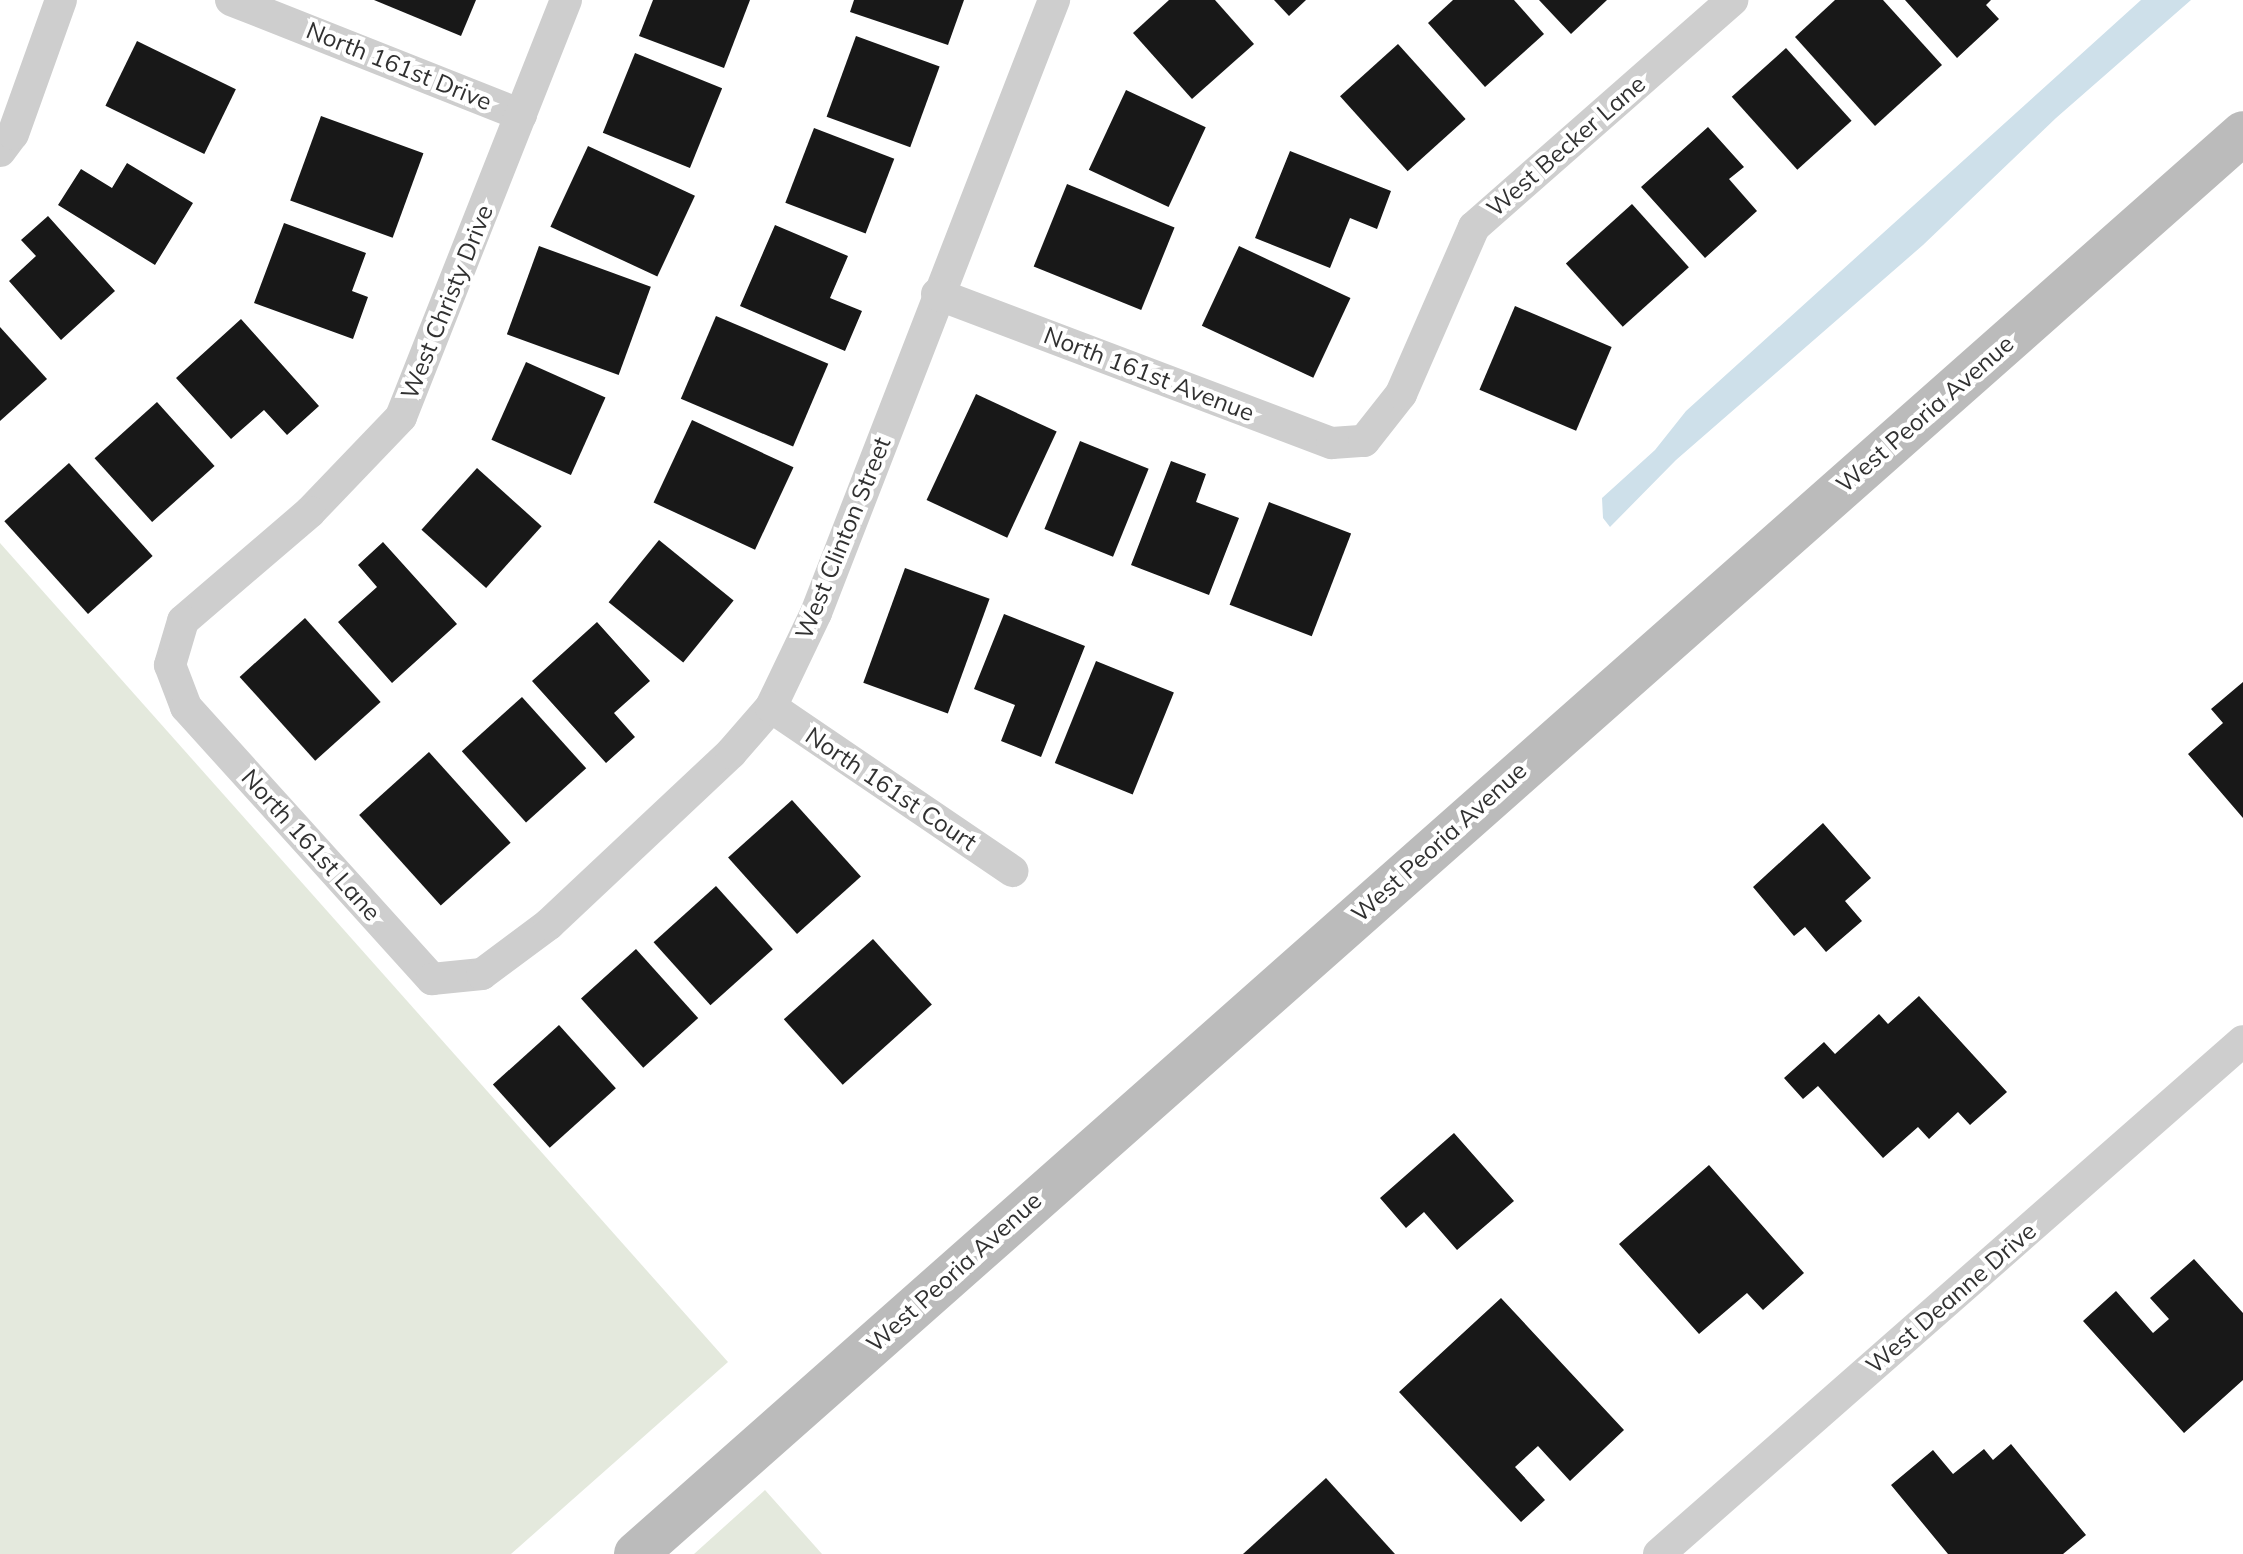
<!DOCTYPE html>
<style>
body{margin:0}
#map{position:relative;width:2243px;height:1554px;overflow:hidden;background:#fff;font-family:Mulish,sans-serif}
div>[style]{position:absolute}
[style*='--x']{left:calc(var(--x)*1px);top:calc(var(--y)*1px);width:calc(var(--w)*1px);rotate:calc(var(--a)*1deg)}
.green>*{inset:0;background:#e4e9dd}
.water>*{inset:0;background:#cee0ea}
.building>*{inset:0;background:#181818;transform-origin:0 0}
.minor>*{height:32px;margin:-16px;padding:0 16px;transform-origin:16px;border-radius:16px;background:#cecece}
.secondary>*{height:44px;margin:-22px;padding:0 22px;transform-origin:22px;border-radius:22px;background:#bbb}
span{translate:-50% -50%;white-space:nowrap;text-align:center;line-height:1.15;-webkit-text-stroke:8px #fff;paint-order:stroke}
.street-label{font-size:24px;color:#313131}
</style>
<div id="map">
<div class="green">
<i style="clip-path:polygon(0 543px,728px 1362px,511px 1554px,0 1554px)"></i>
<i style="clip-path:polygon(765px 1490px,822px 1554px,694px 1554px)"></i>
</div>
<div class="water">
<i style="clip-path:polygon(2141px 0,2191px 0,2056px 118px,1923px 245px,1676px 460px,1610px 527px,1603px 518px,1602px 498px,1655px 450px,1686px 411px)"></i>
</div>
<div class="building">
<i style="clip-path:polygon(374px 0,476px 0,461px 36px)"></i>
<i style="clip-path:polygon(653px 0,750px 0,724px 68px,639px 36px)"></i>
<i style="clip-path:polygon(854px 0,964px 0,948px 45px,850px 12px)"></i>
<i style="clip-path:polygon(1169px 0,1215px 0,1254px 44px,1192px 99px,1133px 33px)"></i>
<i style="clip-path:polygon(1274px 0,1306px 0,1289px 16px)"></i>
<i style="clip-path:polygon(1453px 0,1514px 0,1544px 34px,1485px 87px,1428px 23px)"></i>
<i style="clip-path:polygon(1539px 0,1607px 0,1571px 34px)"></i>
<i style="clip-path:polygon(1835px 0,1883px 0,1942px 65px,1875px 126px,1795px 37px)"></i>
<i style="clip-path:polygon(1905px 0,1991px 0,1986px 5px,1999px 19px,1957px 58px)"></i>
<i style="left:856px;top:36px;width:89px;height:86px;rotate:20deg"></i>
<i style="left:137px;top:41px;width:110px;height:72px;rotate:26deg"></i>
<i style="left:1398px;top:44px;width:101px;height:78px;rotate:48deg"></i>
<i style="left:1786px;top:48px;width:98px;height:73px;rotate:48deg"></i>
<i style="left:635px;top:53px;width:94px;height:86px;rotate:22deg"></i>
<i style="left:1126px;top:90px;width:88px;height:88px;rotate:25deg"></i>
<i style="left:321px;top:116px;width:109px;height:90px;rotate:20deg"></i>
<i style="clip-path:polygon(1708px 127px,1744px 167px,1729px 179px,1757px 211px,1705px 258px,1641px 187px)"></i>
<i style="left:814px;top:128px;width:86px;height:80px;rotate:21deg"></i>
<i style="left:588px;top:146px;width:118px;height:89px;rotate:25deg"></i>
<i style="clip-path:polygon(1290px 151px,1391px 191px,1377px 229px,1350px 218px,1330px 268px,1255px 238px)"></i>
<i style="clip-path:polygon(127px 163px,193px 203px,155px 265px,58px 205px,81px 169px,112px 188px)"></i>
<i style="left:1067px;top:184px;width:116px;height:89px;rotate:22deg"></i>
<i style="left:1632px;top:204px;width:85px;height:89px;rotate:48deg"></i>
<i style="clip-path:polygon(48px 216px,115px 291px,61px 340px,9px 281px,36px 256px,21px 240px)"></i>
<i style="clip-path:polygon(284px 223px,366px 253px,352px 291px,368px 297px,353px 339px,254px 303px)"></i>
<i style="clip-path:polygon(775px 225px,848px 256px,830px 298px,862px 311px,845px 351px,740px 306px)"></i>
<i style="left:539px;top:246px;width:119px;height:94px;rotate:20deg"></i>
<i style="left:1239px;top:246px;width:123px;height:88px;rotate:25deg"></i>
<i style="left:1515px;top:306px;width:105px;height:91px;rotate:23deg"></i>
<i style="left:716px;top:316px;width:122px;height:90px;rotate:23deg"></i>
<i style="clip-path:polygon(241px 319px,319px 406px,287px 435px,264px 410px,231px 439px,176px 378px)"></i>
<i style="clip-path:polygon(0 327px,47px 379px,0 421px)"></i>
<i style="left:526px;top:362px;width:87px;height:85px;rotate:24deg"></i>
<i style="left:976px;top:394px;width:89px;height:117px;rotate:25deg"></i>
<i style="left:157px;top:402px;width:86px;height:84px;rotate:48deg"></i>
<i style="left:692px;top:420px;width:112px;height:91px;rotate:25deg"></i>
<i style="left:1080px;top:441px;width:74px;height:95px;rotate:22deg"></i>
<i style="clip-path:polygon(1171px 461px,1206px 474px,1196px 502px,1239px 518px,1209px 595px,1131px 565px)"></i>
<i style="left:69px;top:463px;width:125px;height:87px;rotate:48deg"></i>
<i style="left:477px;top:468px;width:87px;height:83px;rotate:42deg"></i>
<i style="left:1269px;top:502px;width:88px;height:110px;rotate:21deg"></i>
<i style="left:659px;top:540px;width:96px;height:80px;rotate:39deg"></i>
<i style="clip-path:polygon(383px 542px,457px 624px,392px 683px,338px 622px,377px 587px,358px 565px)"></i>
<i style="left:905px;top:568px;width:90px;height:122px;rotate:20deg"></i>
<i style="clip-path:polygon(1004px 614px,1085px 646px,1041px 757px,1001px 741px,1015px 705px,974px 689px)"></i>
<i style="left:305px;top:618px;width:113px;height:88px;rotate:48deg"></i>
<i style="clip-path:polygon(597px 622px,650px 681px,614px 713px,635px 737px,606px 763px,532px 681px)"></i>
<i style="left:1096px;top:661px;width:84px;height:110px;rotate:22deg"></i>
<i style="clip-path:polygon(2243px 682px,2243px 818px,2188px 754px,2223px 723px,2211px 709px)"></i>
<i style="left:522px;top:697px;width:96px;height:81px;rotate:48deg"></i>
<i style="left:429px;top:752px;width:122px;height:94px;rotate:48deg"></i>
<i style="left:792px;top:800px;width:103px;height:86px;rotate:48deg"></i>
<i style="clip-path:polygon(1823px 823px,1871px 878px,1845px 901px,1862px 921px,1826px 952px,1805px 927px,1794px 936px,1753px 887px)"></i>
<i style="left:716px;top:886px;width:85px;height:84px;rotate:48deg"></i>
<i style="left:873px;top:939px;width:88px;height:120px;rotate:48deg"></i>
<i style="left:636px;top:949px;width:93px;height:74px;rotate:48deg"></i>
<i style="clip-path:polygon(1919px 996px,2007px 1092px,1970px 1125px,1958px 1112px,1929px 1139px,1918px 1127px,1883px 1158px,1818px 1086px,1803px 1099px,1784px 1078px,1824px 1042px,1835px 1054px,1879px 1014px,1888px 1024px)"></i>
<i style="left:559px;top:1025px;width:85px;height:89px;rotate:48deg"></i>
<i style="clip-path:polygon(1454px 1133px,1514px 1201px,1457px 1250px,1424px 1212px,1406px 1228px,1380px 1198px)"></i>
<i style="clip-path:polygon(1709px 1165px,1804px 1273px,1763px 1310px,1747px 1293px,1699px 1334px,1619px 1244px)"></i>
<i style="clip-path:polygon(2194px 1259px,2243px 1313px,2243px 1380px,2184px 1433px,2083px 1321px,2116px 1291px,2153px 1333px,2169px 1319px,2150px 1298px)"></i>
<i style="clip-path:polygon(1501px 1298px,1624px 1430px,1570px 1481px,1538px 1446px,1515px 1467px,1545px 1500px,1521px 1522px,1399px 1392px)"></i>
<i style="clip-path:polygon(2011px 1444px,2086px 1535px,2063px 1554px,1948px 1554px,1891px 1485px,1933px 1450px,1953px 1474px,1984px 1449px,1993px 1460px)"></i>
<i style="clip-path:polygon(1326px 1478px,1395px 1554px,1243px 1554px)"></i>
</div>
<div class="minor">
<i style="--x:231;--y:0;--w:312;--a:21.6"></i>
<i style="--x:566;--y:0;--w:448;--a:111.6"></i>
<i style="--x:401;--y:417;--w:132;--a:133.8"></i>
<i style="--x:310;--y:512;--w:167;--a:139.4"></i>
<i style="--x:183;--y:621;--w:46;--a:106.5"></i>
<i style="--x:170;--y:665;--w:45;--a:69.1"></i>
<i style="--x:186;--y:707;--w:367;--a:47.9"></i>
<i style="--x:432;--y:979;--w:50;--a:-5.7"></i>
<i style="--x:482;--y:974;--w:84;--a:-36.7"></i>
<i style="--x:549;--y:924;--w:250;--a:-43.2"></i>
<i style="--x:731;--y:753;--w:61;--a:-49"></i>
<i style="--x:771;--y:707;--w:104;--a:-64.4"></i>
<i style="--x:816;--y:613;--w:658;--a:-68.78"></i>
<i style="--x:0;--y:151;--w:21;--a:-53"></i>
<i style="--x:13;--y:134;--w:142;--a:-70.3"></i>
<i style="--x:937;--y:294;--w:422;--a:20.7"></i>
<i style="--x:1332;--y:443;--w:32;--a:-4"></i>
<i style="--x:1364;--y:441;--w:60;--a:-51.8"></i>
<i style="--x:1401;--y:394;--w:182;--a:-66.4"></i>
<i style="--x:1474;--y:227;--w:344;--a:-41.3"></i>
<i style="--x:771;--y:707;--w:292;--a:34.2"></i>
<i style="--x:1659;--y:1554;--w:777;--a:-41.3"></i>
</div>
<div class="secondary">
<i style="--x:636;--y:1554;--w:2145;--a:-41.48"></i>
</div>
<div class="street-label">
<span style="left:399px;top:66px;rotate:22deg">North 161st Drive</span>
<span style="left:1566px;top:146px;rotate:-41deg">West Becker Lane</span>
<span style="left:447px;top:302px;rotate:-68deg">West Christy Drive</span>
<span style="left:1149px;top:374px;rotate:21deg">North 161st Avenue</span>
<span style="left:1925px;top:414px;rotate:-41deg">West Peoria Avenue</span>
<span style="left:843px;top:538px;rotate:-68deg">West Clinton Street</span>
<span style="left:891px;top:789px;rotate:34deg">North 161st Court</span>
<span style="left:1439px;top:842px;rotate:-42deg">West Peoria Avenue</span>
<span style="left:311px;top:845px;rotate:48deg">North 161st Lane</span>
<span style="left:954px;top:1272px;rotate:-42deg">West Peoria Avenue</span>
<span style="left:1951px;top:1298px;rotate:-41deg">West Deanne Drive</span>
</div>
</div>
